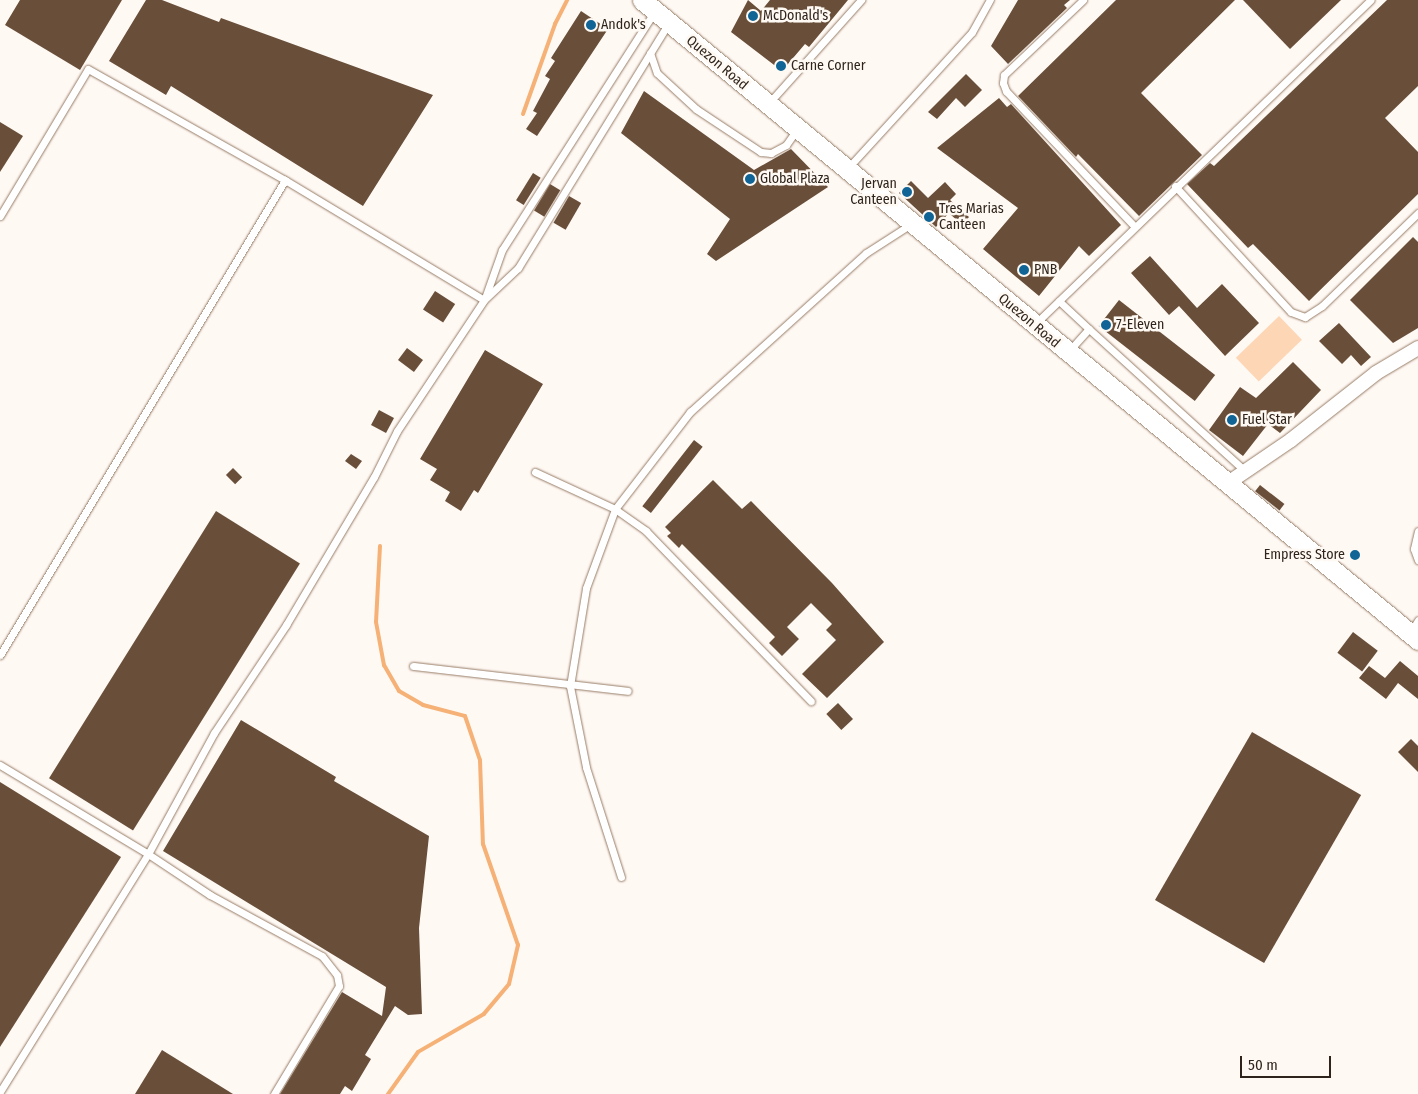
<!DOCTYPE html>
<style>
body{margin:0}
#map{position:relative;width:1418px;height:1094px;overflow:hidden;background:#fff9f4;font-family:"Fira Sans Condensed",sans-serif}
div>[style]{position:absolute}
[style*='--x']{left:calc(var(--x)*1px);top:calc(var(--y)*1px);width:calc(var(--w)*1px);rotate:calc(var(--a)*1deg)}
.green>*{inset:0;background:#fdd6b5;transform-origin:0 0}
.stream>*{height:4px;margin:-2px;padding:0 2px;transform-origin:2px;border-radius:2px;background:#f5b176}
.building>*{inset:0;background:#694f3a;transform-origin:0 0}
.roads{filter:drop-shadow(0 0 1px #977c65) drop-shadow(0 0 1px #977c65)}
.lane>*{height:7px;margin:-3.5px;padding:0 3.5px;transform-origin:3.5px;border-radius:3.5px;background:#fff}
.street>*{height:14px;margin:-7px;padding:0 7px;transform-origin:7px;border-radius:7px;background:#fff}
.secondary>*{height:19px;margin:-9.5px;padding:0 9.5px;transform-origin:9.5px;border-radius:9.5px;background:#fff}
.dots>*{width:14px;height:14px;translate:-50% -50%;box-sizing:border-box;border:2px solid #fff9f4;border-radius:50%}
span{translate:-50% -50%;white-space:nowrap;text-align:center;line-height:1.15;-webkit-text-stroke:5px #fff9f4;paint-order:stroke}
.poi-label{font-size:14px;color:#2f241b}
.left{translate:0 -50%;text-align:left}
.right{translate:-100% -50%;text-align:right}
.street-label{font-size:14px;color:#2f241b}
.scale{position:absolute;left:1240px;top:1056px;width:91px;height:22px;box-sizing:border-box;border:2px solid #2f241b;border-top:0;padding-left:6px;font-size:15px;line-height:18px;white-space:nowrap;color:#2f241b;-webkit-text-stroke:4px #fff9f4;paint-order:stroke}
</style>
<div id="map">
<div class="green">
<i style="left:1279px;top:316px;width:33px;height:60px;rotate:46deg"></i>
</div>
<div class="stream">
<i style="--x:523;--y:114;--w:96;--a:-70.4"></i>
<i style="--x:555;--y:24;--w:27;--a:-63"></i>
<i style="--x:380;--y:546;--w:76;--a:93"></i>
<i style="--x:376;--y:622;--w:44;--a:79.5"></i>
<i style="--x:384;--y:665;--w:30;--a:60"></i>
<i style="--x:399;--y:691;--w:28;--a:30"></i>
<i style="--x:423;--y:705;--w:43;--a:14.7"></i>
<i style="--x:465;--y:716;--w:46;--a:71.2"></i>
<i style="--x:480;--y:760;--w:84;--a:88"></i>
<i style="--x:483;--y:844;--w:107;--a:70.9"></i>
<i style="--x:518;--y:945;--w:40;--a:103"></i>
<i style="--x:509;--y:984;--w:39;--a:130"></i>
<i style="--x:484;--y:1014;--w:76;--a:150.1"></i>
<i style="--x:418;--y:1052;--w:52;--a:125.5"></i>
</div>
<div class="building">
<i style="clip-path:polygon(20px 0,122px 0,80px 70px,5px 25px)"></i>
<i style="clip-path:polygon(146px 0,162px 0,219px 22px,221px 18px,433px 95px,363px 206px,171px 86px,166px 95px,109px 61px)"></i>
<i style="clip-path:polygon(748px 0,761px 11px,770px 0,848px 0,809px 47px,805px 44px,782px 71px,731px 32px)"></i>
<i style="clip-path:polygon(1018px 0,1070px 0,1064px 5px,1067px 8px,1008px 64px,991px 46px)"></i>
<i style="clip-path:polygon(1116px 0,1235px 0,1141px 93px,1202px 155px,1139px 216px,1078px 154px,1076px 157px,1018px 96px)"></i>
<i style="clip-path:polygon(1243px 0,1341px 0,1290px 49px)"></i>
<i style="clip-path:polygon(1387px 0,1418px 0,1418px 86px,1385px 118px,1418px 152px,1418px 194px,1309px 301px,1253px 244px,1248px 248px,1187px 184px,1210px 163px,1214px 166px)"></i>
<i style="clip-path:polygon(581px 11px,608px 29px,537px 136px,526px 129px,537px 113px,533px 111px,550px 79px,545px 76px,555px 61px,551px 58px)"></i>
<i style="clip-path:polygon(966px 74px,982px 90px,965px 107px,956px 98px,937px 119px,928px 112px)"></i>
<i style="clip-path:polygon(644px 91px,754px 170px,791px 149px,828px 187px,716px 261px,707px 254px,730px 219px,621px 133px)"></i>
<i style="clip-path:polygon(999px 98px,1007px 107px,1011px 104px,1121px 225px,1089px 256px,1079px 246px,1039px 296px,983px 249px,1018px 208px,937px 148px)"></i>
<i style="clip-path:polygon(0 122px,23px 136px,0 172px)"></i>
<i style="left:533px;top:173px;width:9px;height:32px;rotate:32deg"></i>
<i style="clip-path:polygon(911px 181px,928px 198px,945px 182px,956px 194px,950px 200px,969px 217px,962px 225px,949px 213px,936px 227px,899px 193px)"></i>
<i style="left:550px;top:184px;width:12px;height:31px;rotate:31deg"></i>
<i style="left:569px;top:196px;width:14px;height:31px;rotate:30deg"></i>
<i style="clip-path:polygon(1413px 237px,1418px 242px,1418px 328px,1393px 343px,1350px 300px)"></i>
<i style="clip-path:polygon(1150px 256px,1197px 308px,1222px 284px,1259px 323px,1225px 356px,1179px 306px,1169px 315px,1131px 273px)"></i>
<i style="left:435px;top:291px;width:24px;height:22px;rotate:33deg"></i>
<i style="left:1119px;top:300px;width:122px;height:33px;rotate:38deg"></i>
<i style="clip-path:polygon(1339px 323px,1371px 357px,1361px 366px,1351px 355px,1342px 364px,1319px 341px)"></i>
<i style="left:407px;top:348px;width:20px;height:15px;rotate:37deg"></i>
<i style="clip-path:polygon(485px 350px,543px 384px,478px 493px,474px 490px,461px 511px,445px 501px,450px 492px,430px 480px,437px 469px,420px 459px)"></i>
<i style="clip-path:polygon(1293px 362px,1321px 390px,1280px 433px,1268px 424px,1243px 456px,1209px 430px,1240px 387px,1256px 398px)"></i>
<i style="left:379px;top:410px;width:17px;height:17px;rotate:28deg"></i>
<i style="left:694px;top:440px;width:11px;height:84px;rotate:38deg"></i>
<i style="clip-path:polygon(351px 454px,362px 461px,356px 469px,345px 461px)"></i>
<i style="left:233px;top:468px;width:13px;height:10px;rotate:45deg"></i>
<i style="clip-path:polygon(713px 480px,742px 509px,751px 501px,832px 583px,884px 642px,827px 698px,802px 674px,836px 640px,826px 630px,832px 624px,811px 603px,787px 627px,799px 639px,782px 656px,769px 643px,775px 637px,682px 544px,679px 548px,667px 536px,671px 533px,665px 527px)"></i>
<i style="left:1260px;top:485px;width:31px;height:8px;rotate:38deg"></i>
<i style="left:216px;top:511px;width:99px;height:315px;rotate:32deg"></i>
<i style="left:1353px;top:632px;width:31px;height:26px;rotate:37deg"></i>
<i style="clip-path:polygon(1400px 661px,1418px 676px,1418px 699px,1398px 683px,1386px 699px,1359px 678px,1369px 666px,1385px 678px)"></i>
<i style="left:838px;top:703px;width:22px;height:16px;rotate:47deg"></i>
<i style="clip-path:polygon(241px 720px,336px 777px,334px 781px,429px 836px,419px 928px,422px 1014px,408px 1015px,395px 1006px,365px 1055px,371px 1059px,352px 1091px,345px 1086px,340px 1094px,280px 1094px,342px 992px,382px 1016px,386px 987px,163px 851px)"></i>
<i style="left:1252px;top:732px;width:126px;height:194px;rotate:30deg"></i>
<i style="clip-path:polygon(1411px 739px,1418px 746px,1418px 772px,1398px 752px)"></i>
<i style="clip-path:polygon(0 782px,121px 857px,0 1047px)"></i>
<i style="clip-path:polygon(162px 1050px,233px 1094px,135px 1094px)"></i>
</div>
<div class="roads">
<div class="lane">
<i style="--x:1083;--y:0;--w:109;--a:136.5"></i>
<i style="--x:1004;--y:75;--w:8;--a:97"></i>
<i style="--x:1003;--y:83;--w:9;--a:69"></i>
<i style="--x:1006;--y:91;--w:187;--a:46.5"></i>
<i style="--x:650;--y:53;--w:21;--a:71"></i>
<i style="--x:657;--y:73;--w:53;--a:42.7"></i>
<i style="--x:696;--y:109;--w:78;--a:33.5"></i>
<i style="--x:761;--y:152;--w:10;--a:6"></i>
<i style="--x:771;--y:153;--w:17;--a:-28"></i>
<i style="--x:786;--y:145;--w:19;--a:-55"></i>
<i style="--x:768;--y:104;--w:140;--a:-48.2"></i>
<i style="--x:847;--y:169;--w:185;--a:-47.6"></i>
<i style="--x:972;--y:32;--w:37;--a:-61"></i>
<i style="--x:1175;--y:186;--w:171;--a:47.4"></i>
<i style="--x:1291;--y:312;--w:15;--a:20"></i>
<i style="--x:1305;--y:317;--w:20;--a:-33"></i>
<i style="--x:1322;--y:306;--w:134;--a:-44.1"></i>
<i style="--x:0;--y:216;--w:171;--a:-59.1"></i>
<i style="--x:88;--y:69;--w:226;--a:29.4"></i>
<i style="--x:285;--y:180;--w:232;--a:31.1"></i>
<i style="--x:485;--y:298;--w:51;--a:-70.5"></i>
<i style="--x:502;--y:250;--w:284;--a:-57.4"></i>
<i style="--x:1059;--y:301;--w:41;--a:43"></i>
<i style="--x:1036;--y:323;--w:465;--a:-44"></i>
<i style="--x:1068;--y:352;--w:31;--a:-48"></i>
<i style="--x:1089;--y:329;--w:210;--a:42.3"></i>
<i style="--x:535;--y:472;--w:88;--a:24.8"></i>
<i style="--x:615;--y:509;--w:38;--a:35"></i>
<i style="--x:646;--y:531;--w:237;--a:45.9"></i>
<i style="--x:1418;--y:531;--w:18;--a:103"></i>
<i style="--x:1414;--y:549;--w:12;--a:70"></i>
<i style="--x:1410;--y:633;--w:15;--a:-58"></i>
<i style="--x:0;--y:655;--w:554;--a:-59.04"></i>
<i style="--x:413;--y:666;--w:216;--a:6.6"></i>
<i style="--x:0;--y:765;--w:173;--a:31"></i>
<i style="--x:148;--y:854;--w:280;--a:121.9"></i>
<i style="--x:621;--y:877;--w:115;--a:-107.7"></i>
<i style="--x:586;--y:767;--w:83;--a:-101.2"></i>
<i style="--x:570;--y:686;--w:99;--a:-80.7"></i>
<i style="--x:586;--y:588;--w:84;--a:-69.8"></i>
<i style="--x:615;--y:509;--w:123;--a:-52.3"></i>
<i style="--x:690;--y:412;--w:237;--a:-42.1"></i>
<i style="--x:866;--y:253;--w:54;--a:-32.8"></i>
<i style="--x:274;--y:1094;--w:126;--a:-59"></i>
<i style="--x:339;--y:986;--w:11;--a:-100"></i>
<i style="--x:337;--y:975;--w:24;--a:-128"></i>
<i style="--x:322;--y:956;--w:128;--a:-151.4"></i>
<i style="--x:210;--y:895;--w:74;--a:-146.5"></i>
<i style="--x:148;--y:854;--w:138;--a:-61.4"></i>
<i style="--x:214;--y:733;--w:130;--a:-56.3"></i>
<i style="--x:286;--y:625;--w:172;--a:-59.3"></i>
<i style="--x:374;--y:477;--w:51;--a:-63.4"></i>
<i style="--x:397;--y:431;--w:157;--a:-56.4"></i>
<i style="--x:484;--y:300;--w:47;--a:-43.3"></i>
<i style="--x:518;--y:268;--w:286;--a:-58.4"></i>
</div>
<div class="street">
<i style="--x:1228;--y:483;--w:76;--a:-34.3"></i>
<i style="--x:1291;--y:440;--w:108;--a:-38.2"></i>
<i style="--x:1376;--y:373;--w:49;--a:-30.8"></i>
</div>
<div class="secondary">
<i style="--x:642;--y:0;--w:1006;--a:39.51"></i>
</div>
</div>
<div class="dots">
<i style="left:753px;top:16px;background:#106596"></i>
<i style="left:591px;top:25px;background:#106596"></i>
<i style="left:781px;top:66px;background:#106596"></i>
<i style="left:750px;top:179px;background:#106596"></i>
<i style="left:907px;top:192px;background:#106596"></i>
<i style="left:929px;top:217px;background:#106596"></i>
<i style="left:1024px;top:270px;background:#106596"></i>
<i style="left:1106px;top:325px;background:#106596"></i>
<i style="left:1232px;top:420px;background:#106596"></i>
<i style="left:1355px;top:555px;background:#106596"></i>
</div>
<div class="poi-label">
<span class="left" style="left:763px;top:16px">McDonald's</span>
<span class="left" style="left:601px;top:25px">Andok's</span>
<span class="left" style="left:791px;top:66px">Carne Corner</span>
<span class="left" style="left:760px;top:179px">Global Plaza</span>
<span class="right" style="left:897px;top:192px">Jervan<br>Canteen</span>
<span class="left" style="left:939px;top:217px">Tres Marias<br>Canteen</span>
<span class="left" style="left:1034px;top:270px">PNB</span>
<span class="left" style="left:1116px;top:325px">7-Eleven</span>
<span class="left" style="left:1242px;top:420px">Fuel Star</span>
<span class="right" style="left:1345px;top:555px">Empress Store</span>
</div>
<div class="street-label">
<span style="left:717px;top:63px;rotate:40deg">Quezon Road</span>
<span style="left:1029px;top:321px;rotate:40deg">Quezon Road</span>
</div>
<div class="scale">50 m</div>
</div>
